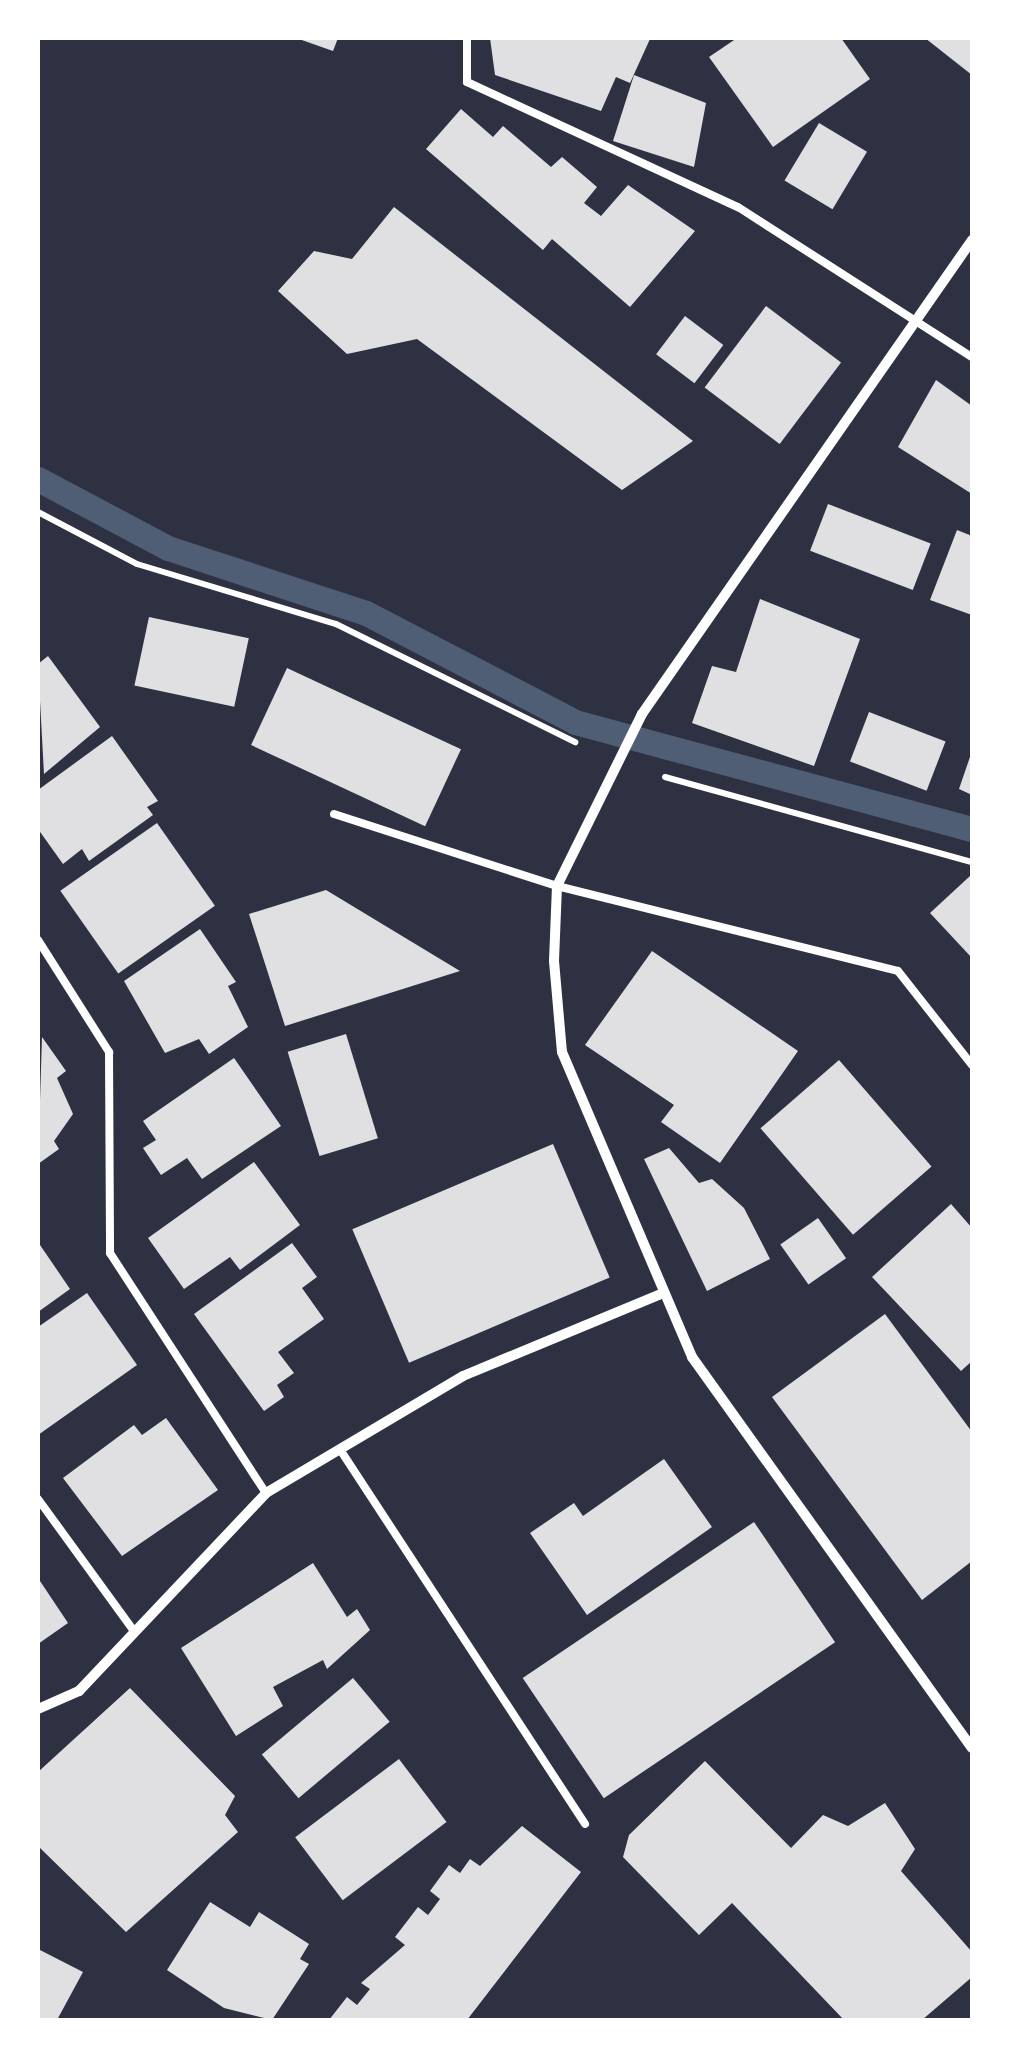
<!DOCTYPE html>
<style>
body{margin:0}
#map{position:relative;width:1010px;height:2058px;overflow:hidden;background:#2d3142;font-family:Quicksand,sans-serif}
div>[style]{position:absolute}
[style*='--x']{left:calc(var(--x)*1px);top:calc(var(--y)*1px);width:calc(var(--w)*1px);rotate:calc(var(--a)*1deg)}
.stream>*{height:25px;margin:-12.5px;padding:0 12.5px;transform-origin:12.5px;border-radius:12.5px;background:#4f5d75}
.building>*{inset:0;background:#e0e0e3;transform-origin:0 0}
.path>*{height:6px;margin:-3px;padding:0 3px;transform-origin:3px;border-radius:3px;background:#fff}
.service>*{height:8px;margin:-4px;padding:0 4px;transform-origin:4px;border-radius:4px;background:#fff}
.minor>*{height:10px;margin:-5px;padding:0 5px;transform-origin:5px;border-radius:5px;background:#fff}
span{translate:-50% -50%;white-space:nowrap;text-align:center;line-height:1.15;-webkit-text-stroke:10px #fff;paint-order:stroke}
.frame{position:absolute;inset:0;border:40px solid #fff;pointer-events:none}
</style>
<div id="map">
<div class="stream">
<i style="--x:38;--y:479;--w:147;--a:28"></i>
<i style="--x:168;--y:548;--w:208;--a:18.2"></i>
<i style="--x:366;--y:613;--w:236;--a:27.5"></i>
<i style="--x:575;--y:722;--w:411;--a:15.1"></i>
</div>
<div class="building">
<i style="clip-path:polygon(296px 38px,338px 38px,333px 51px)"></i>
<i style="clip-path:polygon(490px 38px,646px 38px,650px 39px,630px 83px,616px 77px,601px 111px,495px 75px)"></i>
<i style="clip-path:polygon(737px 38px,841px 38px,870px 79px,773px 147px,709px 57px)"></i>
<i style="clip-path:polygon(925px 38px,972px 38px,972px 75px)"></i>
<i style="clip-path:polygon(634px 75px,706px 103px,694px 167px,613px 141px)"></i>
<i style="clip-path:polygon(461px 109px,493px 137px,503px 126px,551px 167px,562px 157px,597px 187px,584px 203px,601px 216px,628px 185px,695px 231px,630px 307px,552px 239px,543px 250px,426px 149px)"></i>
<i style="left:819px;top:123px;width:56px;height:67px;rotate:31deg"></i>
<i style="clip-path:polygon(394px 207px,693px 441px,622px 490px,417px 339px,347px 354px,278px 291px,314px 251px,352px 259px)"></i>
<i style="left:766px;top:306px;width:94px;height:102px;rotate:37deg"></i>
<i style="left:685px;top:316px;width:48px;height:48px;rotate:37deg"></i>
<i style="clip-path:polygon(936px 380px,972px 406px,972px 494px,898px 447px)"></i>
<i style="left:828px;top:504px;width:110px;height:50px;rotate:21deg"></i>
<i style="clip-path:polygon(957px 530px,972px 536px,972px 615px,930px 600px)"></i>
<i style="clip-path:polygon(760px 599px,860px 639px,814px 766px,692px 723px,712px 666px,736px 672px)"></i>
<i style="left:149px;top:617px;width:102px;height:70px;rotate:12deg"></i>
<i style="clip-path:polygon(48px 656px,100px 727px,44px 774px,38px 664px)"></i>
<i style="left:287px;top:668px;width:192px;height:85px;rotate:25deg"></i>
<i style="left:869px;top:712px;width:82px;height:53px;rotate:21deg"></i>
<i style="clip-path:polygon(112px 736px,158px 801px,147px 807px,153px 815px,89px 861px,82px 849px,63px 864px,38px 829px,38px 790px)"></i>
<i style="clip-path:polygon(972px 751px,972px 795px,959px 789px)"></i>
<i style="left:157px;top:823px;width:101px;height:118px;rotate:55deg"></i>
<i style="clip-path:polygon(970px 876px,972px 879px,972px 958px,930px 913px)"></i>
<i style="clip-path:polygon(326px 890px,460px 971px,285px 1026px,249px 914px)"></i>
<i style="clip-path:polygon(200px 929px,236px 982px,228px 986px,248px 1027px,209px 1054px,199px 1039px,165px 1053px,124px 981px)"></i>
<i style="clip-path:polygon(652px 951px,798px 1051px,720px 1163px,661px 1122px,674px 1105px,585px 1045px)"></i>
<i style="left:346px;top:1034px;width:109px;height:61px;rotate:73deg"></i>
<i style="clip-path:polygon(42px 1037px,66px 1071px,57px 1078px,73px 1114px,54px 1141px,59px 1149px,38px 1164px)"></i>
<i style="clip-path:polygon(234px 1058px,281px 1126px,202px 1179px,187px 1158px,161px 1175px,143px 1148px,156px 1140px,143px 1121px)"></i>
<i style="left:839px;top:1060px;width:141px;height:104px;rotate:49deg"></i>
<i style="left:553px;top:1144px;width:145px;height:218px;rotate:67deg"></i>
<i style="clip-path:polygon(669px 1148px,699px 1183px,712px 1179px,744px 1208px,770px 1259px,707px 1291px,644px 1159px)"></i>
<i style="clip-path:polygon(254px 1162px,300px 1225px,240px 1270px,230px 1257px,184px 1289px,148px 1238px)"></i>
<i style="clip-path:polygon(951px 1204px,972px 1228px,972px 1361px,961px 1371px,872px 1277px)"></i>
<i style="left:818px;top:1218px;width:49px;height:46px;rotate:55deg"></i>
<i style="clip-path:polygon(38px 1242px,70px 1289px,38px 1312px)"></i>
<i style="clip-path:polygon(292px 1243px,317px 1277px,302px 1288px,324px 1319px,278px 1352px,294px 1373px,277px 1385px,284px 1397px,264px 1411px,194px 1314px)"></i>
<i style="clip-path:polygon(87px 1293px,137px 1365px,38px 1435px,38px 1327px)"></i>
<i style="clip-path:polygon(885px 1314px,972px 1432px,972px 1561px,922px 1600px,772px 1397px)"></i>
<i style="clip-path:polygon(166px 1418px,218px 1490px,122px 1556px,63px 1478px,134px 1425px,142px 1435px)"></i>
<i style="clip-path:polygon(664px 1459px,712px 1527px,587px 1615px,530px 1533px,574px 1503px,583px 1516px)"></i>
<i style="left:754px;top:1522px;width:145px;height:279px;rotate:56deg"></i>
<i style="clip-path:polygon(313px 1563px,347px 1617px,357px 1609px,370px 1630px,327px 1669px,323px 1660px,273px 1687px,283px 1706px,236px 1736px,181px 1648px)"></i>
<i style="clip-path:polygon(38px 1578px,68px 1623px,38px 1644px)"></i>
<i style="left:353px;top:1678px;width:57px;height:119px;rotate:50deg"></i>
<i style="clip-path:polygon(130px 1688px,235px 1796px,225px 1815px,238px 1832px,126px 1932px,38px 1846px,38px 1772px)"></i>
<i style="left:399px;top:1759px;width:79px;height:130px;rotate:53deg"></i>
<i style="clip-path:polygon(705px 1761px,791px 1848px,823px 1815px,848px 1826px,885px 1803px,915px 1849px,901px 1871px,972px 1952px,972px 1977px,922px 2020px,844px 2020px,732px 1903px,699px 1935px,623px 1857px,629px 1835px)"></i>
<i style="clip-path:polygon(522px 1826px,581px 1872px,467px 2020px,329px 2020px,347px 1997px,357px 2005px,370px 1989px,361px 1983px,405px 1945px,395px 1937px,418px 1907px,428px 1915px,440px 1899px,430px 1891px,449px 1865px,460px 1873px,470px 1859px,480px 1866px)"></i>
<i style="clip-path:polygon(210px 1902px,250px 1927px,259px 1912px,309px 1944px,300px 1959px,309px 1964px,272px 2020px,224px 2008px,167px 1970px)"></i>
<i style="clip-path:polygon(38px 1949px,83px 1972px,57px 2020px,38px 2020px)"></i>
</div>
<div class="path">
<i style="--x:38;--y:512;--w:112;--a:27.7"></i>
<i style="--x:137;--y:564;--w:208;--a:16.8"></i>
<i style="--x:336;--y:624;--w:267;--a:26.3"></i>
<i style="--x:665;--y:777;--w:319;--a:15.5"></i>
</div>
<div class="service">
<i style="--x:467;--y:38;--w:44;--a:90"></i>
<i style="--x:467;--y:82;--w:298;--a:24.8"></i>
<i style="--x:738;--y:207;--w:278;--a:32.7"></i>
<i style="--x:334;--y:814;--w:234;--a:17.9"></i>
<i style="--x:557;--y:886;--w:351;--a:14"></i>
<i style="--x:898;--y:971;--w:120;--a:51.8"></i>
<i style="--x:38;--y:940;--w:133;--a:57.6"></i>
<i style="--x:109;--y:1052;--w:201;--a:89.7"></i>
<i style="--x:110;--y:1253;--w:286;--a:57"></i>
<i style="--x:343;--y:1454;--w:442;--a:56.8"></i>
<i style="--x:38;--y:1499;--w:163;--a:54"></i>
</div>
<div class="minor">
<i style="--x:972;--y:240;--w:578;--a:124.85"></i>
<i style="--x:642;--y:714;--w:192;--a:116.3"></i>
<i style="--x:557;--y:886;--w:75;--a:92.3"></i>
<i style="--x:554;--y:961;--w:91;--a:85"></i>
<i style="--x:562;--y:1052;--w:332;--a:66.9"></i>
<i style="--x:692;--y:1357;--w:481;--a:54.4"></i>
<i style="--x:38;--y:1709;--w:45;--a:-23.7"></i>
<i style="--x:79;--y:1691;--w:272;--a:-46.6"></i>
<i style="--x:266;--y:1493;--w:229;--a:-30.7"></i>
<i style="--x:463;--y:1376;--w:212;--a:-22.5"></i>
</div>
<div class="frame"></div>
</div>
